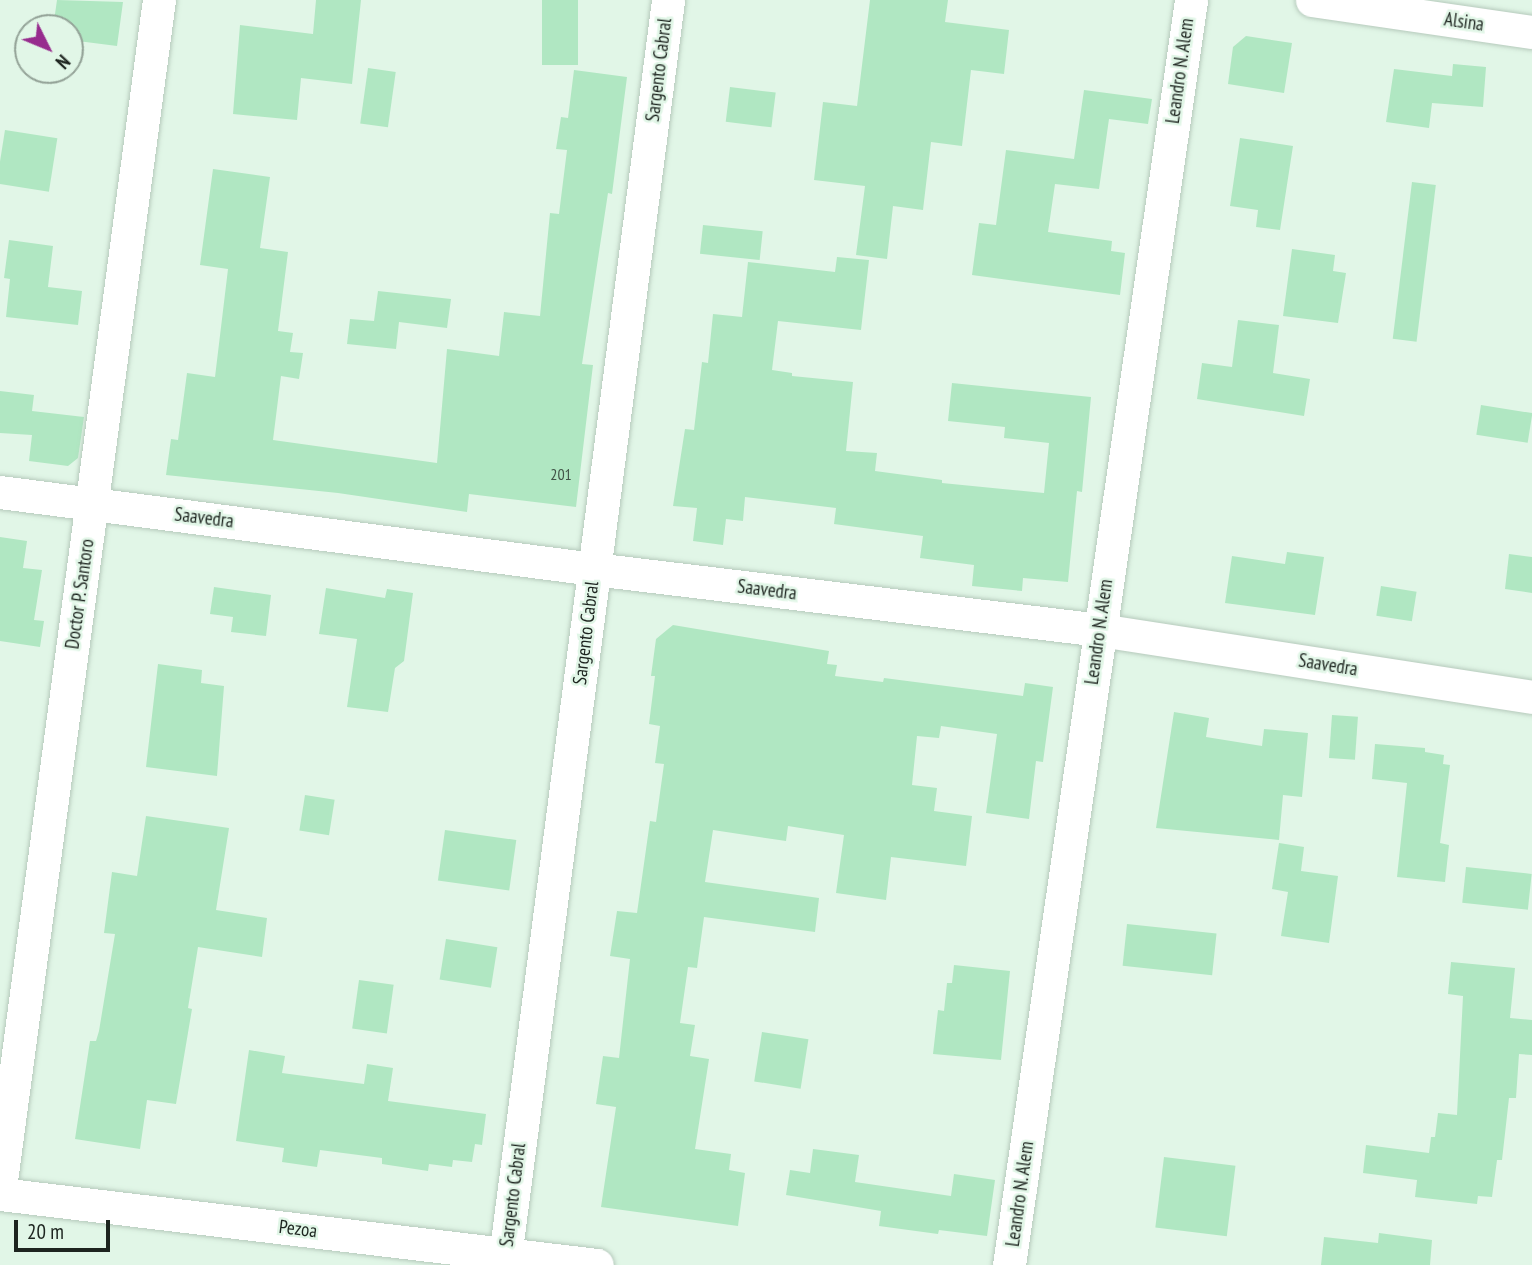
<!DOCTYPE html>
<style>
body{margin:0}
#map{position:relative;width:1532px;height:1265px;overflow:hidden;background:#e1f6e7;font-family:"PT Sans Narrow",sans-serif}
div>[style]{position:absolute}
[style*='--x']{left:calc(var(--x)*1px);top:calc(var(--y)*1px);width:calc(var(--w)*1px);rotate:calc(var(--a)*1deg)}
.building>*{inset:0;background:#b0e7c2;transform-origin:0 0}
.roads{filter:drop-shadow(0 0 2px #b6cabc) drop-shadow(0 0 2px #b6cabc)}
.minor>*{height:33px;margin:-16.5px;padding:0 16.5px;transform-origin:16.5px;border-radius:16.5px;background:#fff}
span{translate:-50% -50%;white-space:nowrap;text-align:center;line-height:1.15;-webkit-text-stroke:5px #e1f6e7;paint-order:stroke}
.number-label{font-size:16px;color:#425548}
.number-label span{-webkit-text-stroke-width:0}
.street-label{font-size:19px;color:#1d241f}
.north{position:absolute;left:14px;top:14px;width:70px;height:70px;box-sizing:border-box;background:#e1f6e7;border:2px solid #93a297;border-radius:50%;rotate:133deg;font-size:19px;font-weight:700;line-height:28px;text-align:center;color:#1d241f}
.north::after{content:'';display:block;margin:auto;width:24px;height:32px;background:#972c8e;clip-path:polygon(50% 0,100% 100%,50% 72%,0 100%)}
.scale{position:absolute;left:14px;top:1220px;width:96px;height:32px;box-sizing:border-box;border:4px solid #1d241f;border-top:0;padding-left:9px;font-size:21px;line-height:24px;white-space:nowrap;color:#1d241f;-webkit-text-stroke:5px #e1f6e7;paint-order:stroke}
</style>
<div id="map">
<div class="building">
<i style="clip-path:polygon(57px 0,123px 2px,117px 46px,70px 40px,70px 28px,53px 28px)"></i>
<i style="clip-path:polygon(316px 0,361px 0,352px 84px,301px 78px,297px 120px,233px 114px,240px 25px,313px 34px)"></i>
<i style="left:542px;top:0;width:36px;height:65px"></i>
<i style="clip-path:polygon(870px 0,948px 0,945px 22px,1009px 30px,1004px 74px,971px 70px,962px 146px,931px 142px,923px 210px,893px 206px,887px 259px,856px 255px,865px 186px,814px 180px,823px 102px,857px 106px)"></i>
<i style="clip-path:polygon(1246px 36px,1292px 43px,1284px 93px,1228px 84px,1233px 47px)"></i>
<i style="clip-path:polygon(1453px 64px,1486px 67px,1483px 107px,1432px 103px,1429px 128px,1386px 122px,1394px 69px,1452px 76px)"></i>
<i style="left:368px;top:68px;width:28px;height:56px;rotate:8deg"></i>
<i style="clip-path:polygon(574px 70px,627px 77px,612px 194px,608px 193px,582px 364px,593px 365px,576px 507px,469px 494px,467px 512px,338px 493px,166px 475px,171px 439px,178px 440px,187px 373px,215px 377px,228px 269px,200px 265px,213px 169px,270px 177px,260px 248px,288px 252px,278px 331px,293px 333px,290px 352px,303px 353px,299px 379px,281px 376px,273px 440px,437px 463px,447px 349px,499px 356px,504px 312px,540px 316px,550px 213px,559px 214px,567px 150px,556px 149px,561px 117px,568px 118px)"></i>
<i style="left:730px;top:87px;width:46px;height:35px;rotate:7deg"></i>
<i style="clip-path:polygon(1084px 90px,1152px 99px,1148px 124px,1109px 119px,1099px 189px,1055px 184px,1048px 232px,1112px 241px,1111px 251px,1125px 253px,1120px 295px,972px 275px,979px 223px,996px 225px,1006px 150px,1074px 159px)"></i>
<i style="left:5px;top:130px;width:53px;height:54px;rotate:9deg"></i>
<i style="clip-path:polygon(1240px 138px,1293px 146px,1280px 230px,1256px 227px,1258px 210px,1230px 206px)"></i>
<i style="left:1412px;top:182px;width:24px;height:158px;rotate:7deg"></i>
<i style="left:703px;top:225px;width:60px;height:29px;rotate:6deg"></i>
<i style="clip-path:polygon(9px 240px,53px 246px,48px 287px,82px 291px,78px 325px,6px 317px,10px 279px,4px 278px)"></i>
<i style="clip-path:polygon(1292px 249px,1335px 255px,1333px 271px,1346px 273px,1338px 323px,1283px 316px)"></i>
<i style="clip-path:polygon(837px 257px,869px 260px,861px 330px,778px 321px,772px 370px,792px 373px,792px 376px,853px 382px,846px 451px,877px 453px,875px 471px,942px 480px,942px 483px,1044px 493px,1049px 443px,1004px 438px,1005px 427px,948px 421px,952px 383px,1091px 397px,1082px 492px,1077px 491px,1068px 582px,1023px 578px,1022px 591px,972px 586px,974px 565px,920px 558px,923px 536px,834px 524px,836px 508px,745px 497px,743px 521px,726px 519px,723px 545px,693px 541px,697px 508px,673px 506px,685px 429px,694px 430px,702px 362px,708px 363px,713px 314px,742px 317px,748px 262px,835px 272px)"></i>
<i style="clip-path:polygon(378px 291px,451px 299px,447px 328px,399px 322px,396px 349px,347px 344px,350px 319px,374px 321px)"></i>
<i style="clip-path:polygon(1238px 320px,1279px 325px,1273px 373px,1310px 379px,1304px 416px,1197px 399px,1202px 363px,1232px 367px)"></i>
<i style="clip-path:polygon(0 391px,34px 395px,32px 411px,84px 417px,78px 458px,68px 466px,29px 461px,32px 435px,0 433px)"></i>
<i style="left:1481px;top:405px;width:52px;height:30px;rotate:9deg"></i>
<i style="clip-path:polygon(0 537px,27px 541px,23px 568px,42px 570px,34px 620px,44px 621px,40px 647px,0 641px)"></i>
<i style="clip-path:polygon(1287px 552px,1324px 557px,1315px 615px,1225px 603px,1232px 556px,1285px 564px)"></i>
<i style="clip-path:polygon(1509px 554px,1532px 557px,1532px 593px,1505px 589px)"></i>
<i style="left:1381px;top:586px;width:36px;height:30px;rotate:9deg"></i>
<i style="clip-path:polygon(214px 587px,271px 595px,266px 636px,231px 632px,233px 617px,210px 614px)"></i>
<i style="clip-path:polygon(326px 588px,385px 598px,387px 589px,413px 593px,404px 661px,395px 668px,388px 712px,347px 707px,357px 639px,319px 634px)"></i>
<i style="clip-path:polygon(673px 625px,829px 651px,827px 664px,837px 665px,835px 676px,883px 682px,884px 678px,1023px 696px,1025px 683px,1053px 687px,1043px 762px,1036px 761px,1029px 819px,986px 813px,997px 734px,941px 726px,939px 738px,917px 736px,912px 785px,937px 788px,934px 811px,972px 816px,966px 866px,891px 857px,886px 900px,836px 893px,844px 835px,788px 826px,786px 841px,713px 830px,705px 882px,819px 898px,815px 932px,704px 917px,697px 968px,688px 967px,680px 1023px,695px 1025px,690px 1056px,709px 1059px,695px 1149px,731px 1154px,729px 1170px,745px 1173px,738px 1226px,601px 1207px,616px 1107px,596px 1104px,603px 1056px,619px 1058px,630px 959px,610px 956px,617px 911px,637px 913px,650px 821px,656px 822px,664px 764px,655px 763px,660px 726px,649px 724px,655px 676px,651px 676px,656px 639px)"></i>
<i style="clip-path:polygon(158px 664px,202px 670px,201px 683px,224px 686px,217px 776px,146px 767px)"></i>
<i style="clip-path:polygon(1174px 712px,1209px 718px,1206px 737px,1262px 746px,1264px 729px,1308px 733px,1302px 797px,1283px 795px,1279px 840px,1156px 828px)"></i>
<i style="left:1332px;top:715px;width:26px;height:43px;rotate:4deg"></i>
<i style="clip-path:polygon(1375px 744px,1425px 748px,1425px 752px,1444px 755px,1443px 764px,1450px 765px,1440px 843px,1449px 845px,1445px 882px,1397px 877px,1407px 783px,1372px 779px)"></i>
<i style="left:305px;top:795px;width:30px;height:36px;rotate:9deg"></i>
<i style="clip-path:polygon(146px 816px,229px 828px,216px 910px,267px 918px,262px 957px,198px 947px,188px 1008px,192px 1009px,176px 1104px,147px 1100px,140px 1149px,75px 1139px,90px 1041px,96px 1041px,99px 1031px,115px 934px,104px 933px,112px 872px,137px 876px)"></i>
<i style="left:445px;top:830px;width:72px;height:51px;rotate:8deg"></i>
<i style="clip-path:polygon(1279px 843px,1304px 847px,1301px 871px,1338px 876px,1329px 943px,1281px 936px,1288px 892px,1272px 889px)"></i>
<i style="left:1466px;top:867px;width:66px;height:36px;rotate:6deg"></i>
<i style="left:1127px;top:924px;width:90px;height:42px;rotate:6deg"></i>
<i style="left:446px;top:939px;width:52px;height:41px;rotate:9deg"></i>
<i style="clip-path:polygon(1451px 962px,1515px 968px,1510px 1018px,1532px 1020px,1532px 1055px,1519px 1054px,1516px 1098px,1509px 1098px,1502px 1160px,1497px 1160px,1492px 1197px,1478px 1196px,1477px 1204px,1415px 1197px,1417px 1180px,1363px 1173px,1366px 1145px,1429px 1153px,1431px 1137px,1435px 1137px,1438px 1113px,1457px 1115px,1463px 996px,1448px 994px)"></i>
<i style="clip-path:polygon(954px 965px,1010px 971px,1001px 1060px,933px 1054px,938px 1010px,944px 1011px,947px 983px,952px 983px)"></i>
<i style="left:359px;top:980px;width:35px;height:49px;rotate:8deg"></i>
<i style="left:762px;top:1032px;width:47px;height:50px;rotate:9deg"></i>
<i style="clip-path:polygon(249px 1050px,285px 1056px,282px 1073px,364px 1084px,367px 1064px,393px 1068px,388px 1101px,486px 1114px,482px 1145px,475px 1144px,472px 1162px,453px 1160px,452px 1167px,429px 1164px,428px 1171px,382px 1164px,382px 1158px,320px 1150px,317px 1167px,282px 1162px,284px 1148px,236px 1141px)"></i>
<i style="clip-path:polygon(813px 1149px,859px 1155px,855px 1182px,951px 1196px,954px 1174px,995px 1180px,987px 1236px,939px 1230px,938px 1234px,879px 1226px,881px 1211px,786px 1195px,790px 1170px,810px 1173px)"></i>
<i style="left:1164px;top:1157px;width:72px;height:71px;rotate:7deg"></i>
<i style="clip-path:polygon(1379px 1233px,1432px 1240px,1430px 1265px,1321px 1265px,1324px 1237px,1378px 1243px)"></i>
</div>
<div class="roads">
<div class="minor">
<i style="--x:1312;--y:0;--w:222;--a:8.3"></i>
<i style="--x:0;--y:492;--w:599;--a:7.39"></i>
<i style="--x:594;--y:569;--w:510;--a:6.87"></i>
<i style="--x:1100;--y:630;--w:437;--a:8.8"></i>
<i style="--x:0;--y:1188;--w:1199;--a:-82.38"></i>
<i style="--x:0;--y:1194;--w:601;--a:6.78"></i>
<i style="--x:504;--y:1265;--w:1276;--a:-82.61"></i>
<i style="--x:1009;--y:1265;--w:1278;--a:-81.81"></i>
</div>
</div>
<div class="number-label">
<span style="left:561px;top:474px">201</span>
</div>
<div class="street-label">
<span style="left:1464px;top:22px;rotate:8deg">Alsina</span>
<span style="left:659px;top:70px;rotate:-83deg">Sargento Cabral</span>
<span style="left:1180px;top:71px;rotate:-82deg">Leandro N. Alem</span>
<span style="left:204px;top:518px;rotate:7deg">Saavedra</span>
<span style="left:767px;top:590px;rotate:7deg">Saavedra</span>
<span style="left:80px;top:594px;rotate:-82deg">Doctor P. Santoro</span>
<span style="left:1099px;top:632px;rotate:-82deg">Leandro N. Alem</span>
<span style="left:586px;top:633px;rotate:-83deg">Sargento Cabral</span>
<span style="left:1328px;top:665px;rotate:9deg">Saavedra</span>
<span style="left:1020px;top:1194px;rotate:-82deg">Leandro N. Alem</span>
<span style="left:513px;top:1195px;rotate:-83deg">Sargento Cabral</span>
<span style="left:298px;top:1229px;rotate:7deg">Pezoa</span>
</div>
<div class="north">N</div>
<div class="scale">20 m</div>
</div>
